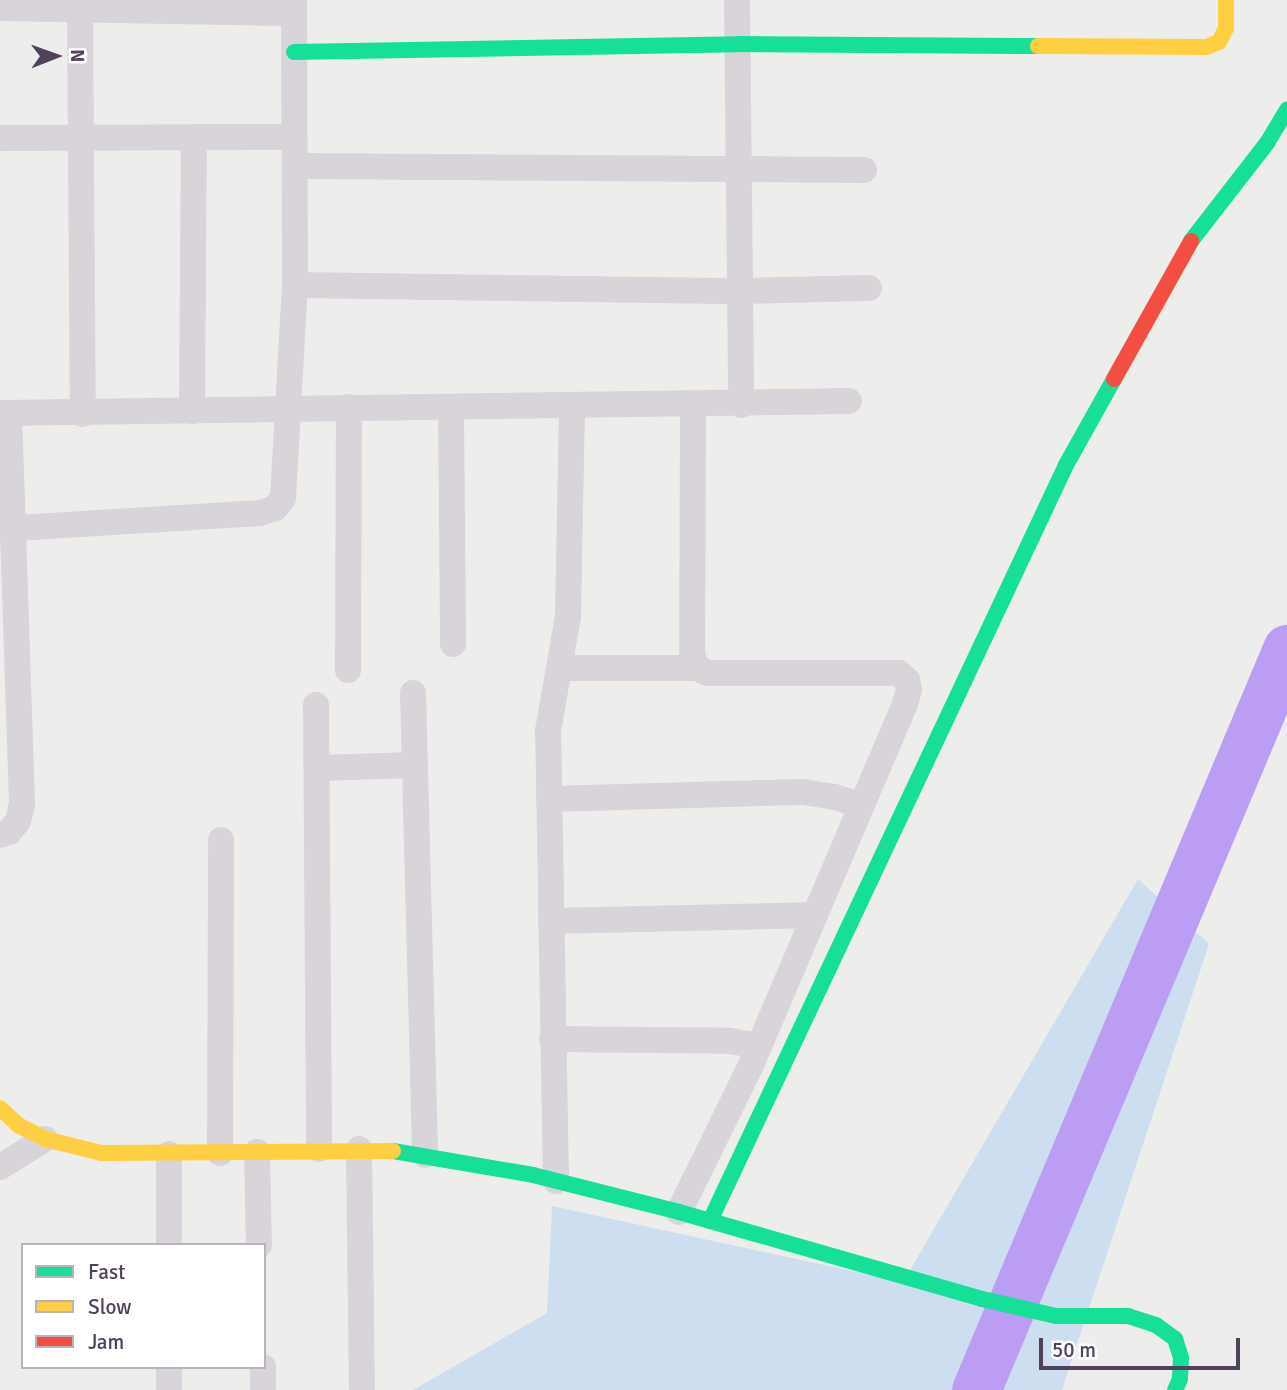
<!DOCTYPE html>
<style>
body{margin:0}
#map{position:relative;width:1287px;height:1390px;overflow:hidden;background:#edeeec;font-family:Signika,sans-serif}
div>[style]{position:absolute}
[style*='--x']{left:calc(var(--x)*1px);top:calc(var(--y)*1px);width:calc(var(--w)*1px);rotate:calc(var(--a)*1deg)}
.green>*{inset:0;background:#cddef0}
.river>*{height:49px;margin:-24.5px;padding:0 24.5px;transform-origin:24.5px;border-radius:24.5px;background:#bb9df3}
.street>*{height:26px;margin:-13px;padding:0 13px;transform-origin:13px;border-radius:13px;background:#d8d4da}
.fast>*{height:16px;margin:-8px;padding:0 8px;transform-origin:8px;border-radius:8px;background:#16e098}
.slow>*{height:16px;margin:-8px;padding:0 8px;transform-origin:8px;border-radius:8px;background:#ffcf43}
.jam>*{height:16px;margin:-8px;padding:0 8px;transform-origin:8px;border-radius:8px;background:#f24e42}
span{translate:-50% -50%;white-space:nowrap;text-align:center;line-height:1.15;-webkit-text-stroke:7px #fff;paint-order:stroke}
.legend{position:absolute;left:21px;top:1243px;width:245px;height:126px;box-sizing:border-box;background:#fff;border:2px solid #b9b3bd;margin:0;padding:9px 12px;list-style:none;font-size:21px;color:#51425b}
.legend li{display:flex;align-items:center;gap:14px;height:35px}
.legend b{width:35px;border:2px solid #b9b3bd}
.north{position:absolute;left:21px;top:21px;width:70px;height:70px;-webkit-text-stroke:5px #fff;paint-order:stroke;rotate:89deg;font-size:19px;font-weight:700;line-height:28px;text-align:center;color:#51425b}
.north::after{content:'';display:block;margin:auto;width:24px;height:32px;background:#51425b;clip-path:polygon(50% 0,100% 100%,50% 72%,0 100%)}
.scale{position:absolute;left:1039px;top:1338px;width:201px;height:32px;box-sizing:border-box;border:4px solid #51425b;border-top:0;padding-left:9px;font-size:21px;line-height:24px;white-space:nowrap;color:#51425b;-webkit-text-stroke:5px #fff;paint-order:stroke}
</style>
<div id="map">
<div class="green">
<i style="clip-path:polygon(1138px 879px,1209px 944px,1062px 1390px,413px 1390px,547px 1313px,552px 1206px,903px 1282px)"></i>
</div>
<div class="river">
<i style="--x:976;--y:1390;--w:804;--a:-67.23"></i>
</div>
<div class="street">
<i style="--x:737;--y:0;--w:405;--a:89.4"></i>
<i style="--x:0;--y:8;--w:294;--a:1"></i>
<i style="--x:80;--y:10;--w:404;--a:89.6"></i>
<i style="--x:0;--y:138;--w:294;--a:-0.2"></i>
<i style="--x:295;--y:166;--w:569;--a:0.4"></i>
<i style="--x:295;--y:285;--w:444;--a:0.8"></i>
<i style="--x:739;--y:291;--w:130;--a:-1.3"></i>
<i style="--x:693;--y:405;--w:250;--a:90.2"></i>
<i style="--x:692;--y:655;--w:14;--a:69"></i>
<i style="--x:451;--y:407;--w:237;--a:89.5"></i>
<i style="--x:192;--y:411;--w:273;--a:-89.6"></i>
<i style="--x:0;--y:413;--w:849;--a:-0.81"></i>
<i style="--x:0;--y:529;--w:260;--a:-3.5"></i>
<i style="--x:260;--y:513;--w:16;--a:-18"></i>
<i style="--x:275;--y:508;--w:13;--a:-51"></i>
<i style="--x:283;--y:498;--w:213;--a:-86.8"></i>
<i style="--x:295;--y:285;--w:285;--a:-90.2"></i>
<i style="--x:560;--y:668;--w:137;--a:0"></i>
<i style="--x:697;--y:668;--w:12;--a:24"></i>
<i style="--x:708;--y:673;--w:191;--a:0"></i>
<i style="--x:899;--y:673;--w:11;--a:41"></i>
<i style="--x:907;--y:680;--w:10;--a:79"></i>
<i style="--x:909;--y:690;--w:15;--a:106"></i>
<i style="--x:905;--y:704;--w:390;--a:113.1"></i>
<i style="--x:752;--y:1063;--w:166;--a:116.1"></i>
<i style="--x:348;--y:670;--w:263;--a:-89.8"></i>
<i style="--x:413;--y:693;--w:462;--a:88.5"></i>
<i style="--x:316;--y:705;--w:444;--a:89.6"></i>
<i style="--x:317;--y:768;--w:98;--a:-1.8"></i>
<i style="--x:549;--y:799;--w:254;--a:-1.6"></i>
<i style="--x:803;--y:792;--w:32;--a:9"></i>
<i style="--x:835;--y:797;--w:28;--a:18"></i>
<i style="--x:0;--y:835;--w:9;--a:-18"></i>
<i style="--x:9;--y:832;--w:14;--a:-51"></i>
<i style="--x:18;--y:821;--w:18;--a:-77"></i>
<i style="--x:22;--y:803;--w:390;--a:-91.9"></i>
<i style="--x:551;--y:921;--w:264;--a:-1.3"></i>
<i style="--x:552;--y:1039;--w:178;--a:0.6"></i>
<i style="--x:730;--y:1041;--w:29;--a:10"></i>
<i style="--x:359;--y:1149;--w:241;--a:89.3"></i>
<i style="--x:257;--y:1152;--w:93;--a:88.8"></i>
<i style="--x:220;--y:1153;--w:313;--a:-89.8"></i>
<i style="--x:169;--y:1154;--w:91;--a:90"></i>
<i style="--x:0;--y:1167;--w:53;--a:-31.9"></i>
<i style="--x:556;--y:1181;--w:450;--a:-91"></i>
<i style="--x:548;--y:731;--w:117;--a:-80.1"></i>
<i style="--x:568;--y:616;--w:210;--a:-88.9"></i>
<i style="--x:169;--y:1367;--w:23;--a:90"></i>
<i style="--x:263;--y:1367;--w:23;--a:90"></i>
</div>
<div class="fast">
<i style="--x:294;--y:52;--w:444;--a:-1"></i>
<i style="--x:738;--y:44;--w:300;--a:0.4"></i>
<i style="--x:1191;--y:241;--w:124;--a:-52.2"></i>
<i style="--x:1267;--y:143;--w:39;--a:-59"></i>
<i style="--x:393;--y:1151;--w:142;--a:9.7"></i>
<i style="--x:533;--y:1175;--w:151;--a:14.2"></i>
<i style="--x:679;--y:1212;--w:315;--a:16"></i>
<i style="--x:982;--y:1299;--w:76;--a:12.9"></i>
<i style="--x:1056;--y:1316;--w:72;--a:0"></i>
<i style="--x:1128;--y:1316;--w:29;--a:18"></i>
<i style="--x:1156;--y:1325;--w:24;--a:36"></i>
<i style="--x:1175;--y:1339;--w:20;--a:72"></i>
<i style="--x:1181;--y:1358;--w:21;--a:93"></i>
<i style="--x:1180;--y:1379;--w:12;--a:114"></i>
<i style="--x:710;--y:1221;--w:836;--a:-64.78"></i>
<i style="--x:1066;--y:465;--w:98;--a:-60.8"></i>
</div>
<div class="slow">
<i style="--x:1038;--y:46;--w:168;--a:0.3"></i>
<i style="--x:1206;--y:47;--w:14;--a:-21"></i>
<i style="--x:1219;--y:42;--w:16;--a:-63"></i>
<i style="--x:1226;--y:28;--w:28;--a:-90"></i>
<i style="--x:0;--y:1108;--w:25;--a:43"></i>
<i style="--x:18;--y:1125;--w:30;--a:27"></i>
<i style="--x:45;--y:1139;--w:58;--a:14"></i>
<i style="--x:101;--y:1153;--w:292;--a:-0.4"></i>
</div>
<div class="jam">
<i style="--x:1114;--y:379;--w:158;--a:-60.8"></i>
</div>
<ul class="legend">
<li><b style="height:9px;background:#16e098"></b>Fast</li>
<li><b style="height:9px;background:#ffcf43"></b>Slow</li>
<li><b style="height:9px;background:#f24e42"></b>Jam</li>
</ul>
<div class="north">N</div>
<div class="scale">50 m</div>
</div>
